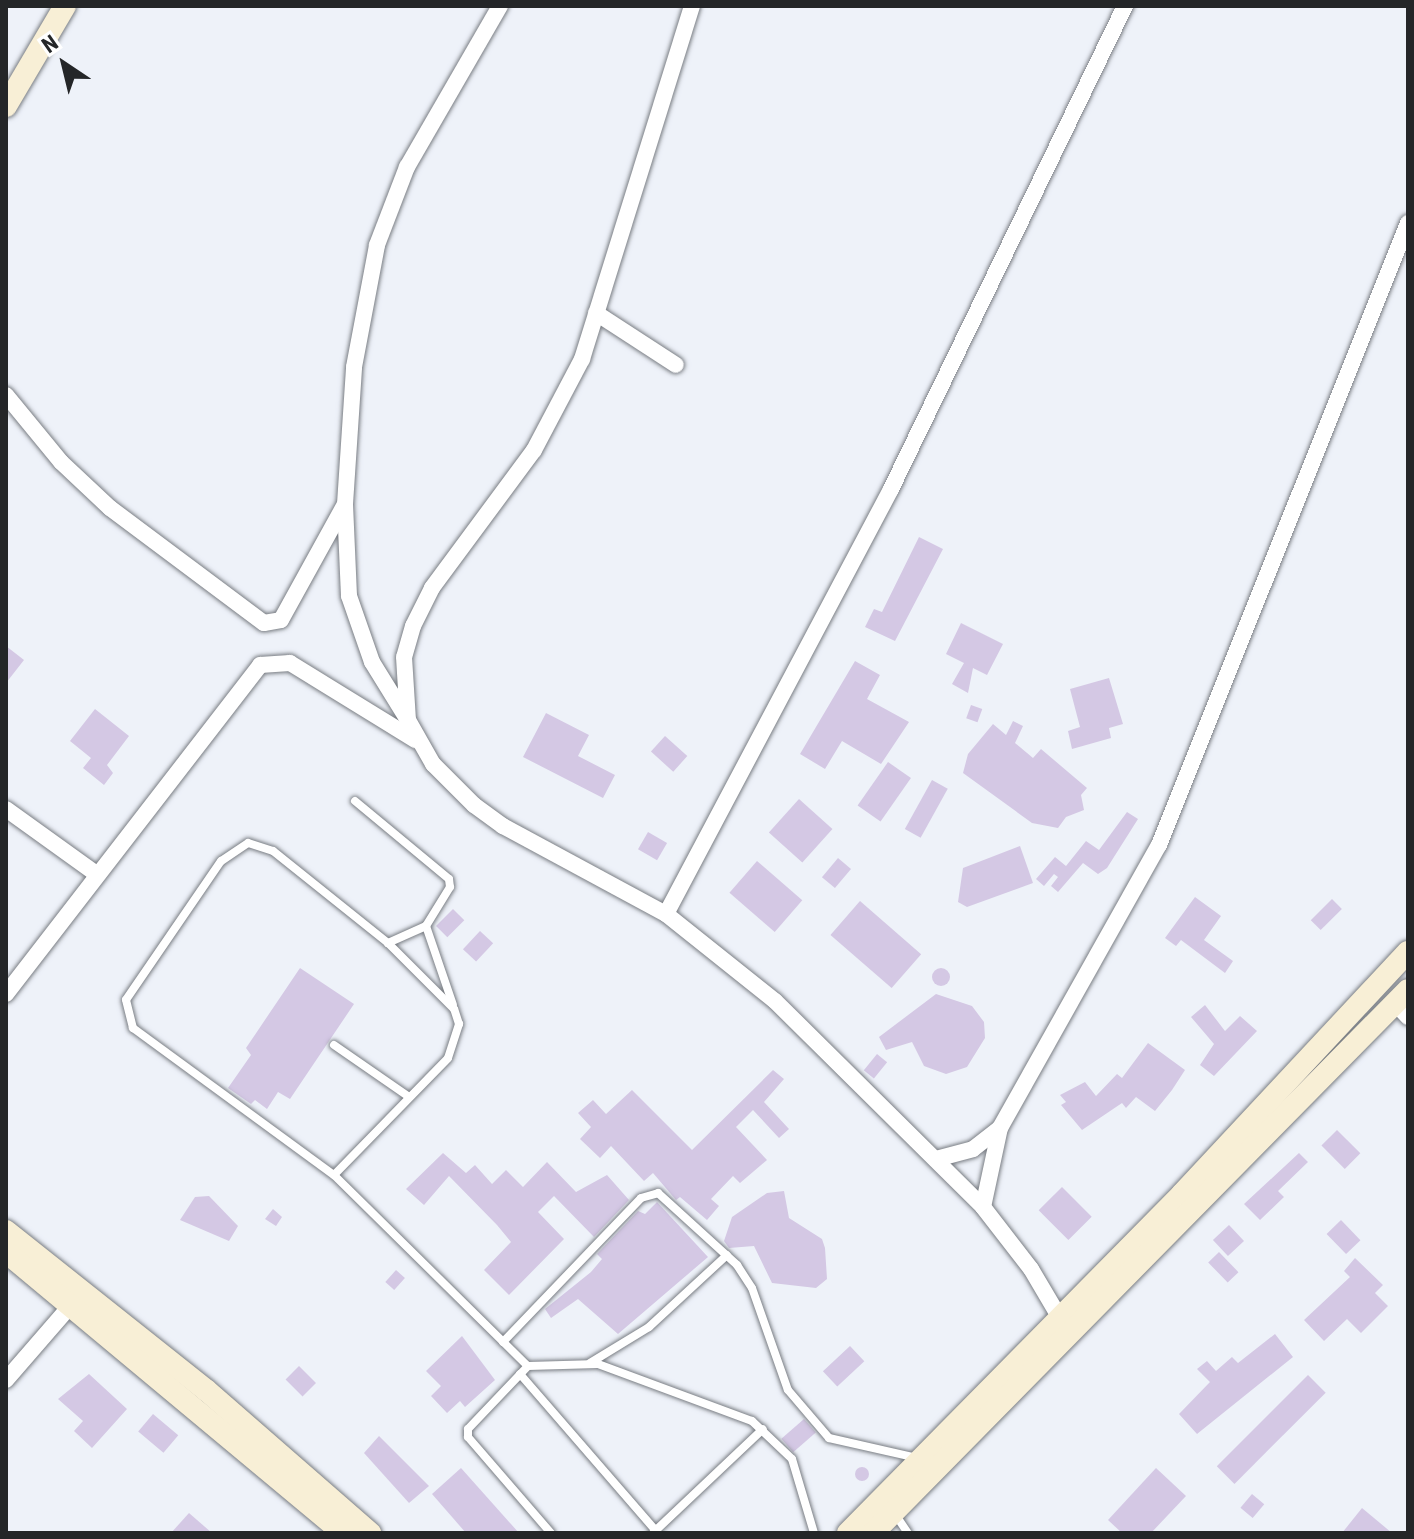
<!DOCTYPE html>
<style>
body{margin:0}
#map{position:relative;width:1414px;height:1539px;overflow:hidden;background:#eef2f9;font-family:"Roboto Condensed",sans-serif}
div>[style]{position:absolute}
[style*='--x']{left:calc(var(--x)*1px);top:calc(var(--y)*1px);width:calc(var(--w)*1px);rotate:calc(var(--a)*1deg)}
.building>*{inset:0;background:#d4c8e4;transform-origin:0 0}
.round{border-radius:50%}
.roads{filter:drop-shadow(0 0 2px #797d83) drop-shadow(0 0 2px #797d83)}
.lane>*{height:8px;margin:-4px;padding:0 4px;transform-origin:4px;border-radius:4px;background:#fff}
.street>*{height:16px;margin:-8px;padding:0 8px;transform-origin:8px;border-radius:8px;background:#fff}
.secondary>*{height:22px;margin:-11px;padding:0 11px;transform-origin:11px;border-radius:11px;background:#f8efd6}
span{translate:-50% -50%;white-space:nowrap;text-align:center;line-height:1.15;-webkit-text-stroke:6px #fff;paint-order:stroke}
.frame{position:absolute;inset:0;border:8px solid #242628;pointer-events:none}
.north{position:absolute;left:24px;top:24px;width:80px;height:80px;-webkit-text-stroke:6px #fff;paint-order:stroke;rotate:325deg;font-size:22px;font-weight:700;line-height:32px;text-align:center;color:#242628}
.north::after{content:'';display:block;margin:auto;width:28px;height:36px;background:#242628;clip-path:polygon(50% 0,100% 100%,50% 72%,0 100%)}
</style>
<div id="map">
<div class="building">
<i style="clip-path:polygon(919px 537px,943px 549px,895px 641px,865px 627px,874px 609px,882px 612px)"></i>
<i style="clip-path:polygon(961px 623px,1003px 644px,987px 675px,973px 668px,968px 693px,952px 684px,964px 663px,946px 654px)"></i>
<i style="clip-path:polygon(6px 646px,24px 660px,6px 683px)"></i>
<i style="clip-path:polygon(855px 661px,880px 675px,867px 699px,909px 722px,881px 764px,842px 741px,825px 769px,800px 754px)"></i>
<i style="clip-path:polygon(1109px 678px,1123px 724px,1109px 728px,1111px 738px,1072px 749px,1068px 731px,1080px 727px,1070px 689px)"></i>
<i style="left:971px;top:705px;width:12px;height:14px;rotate:20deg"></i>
<i style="clip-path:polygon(95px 709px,129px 736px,107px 765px,113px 773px,104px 785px,83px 768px,91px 758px,70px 741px)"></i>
<i style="clip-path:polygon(546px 713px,589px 735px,578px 756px,615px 775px,603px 798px,523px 757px)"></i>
<i style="clip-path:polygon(1013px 721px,1023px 726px,1015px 743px,1033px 758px,1041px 749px,1087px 788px,1081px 795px,1084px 810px,1066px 817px,1058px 828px,1032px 823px,963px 773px,968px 754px,993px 724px,1006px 735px)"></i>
<i style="left:665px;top:736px;width:30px;height:21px;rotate:42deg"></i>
<i style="left:888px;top:762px;width:28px;height:53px;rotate:35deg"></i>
<i style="left:932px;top:780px;width:18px;height:56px;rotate:29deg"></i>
<i style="left:799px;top:799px;width:45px;height:45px;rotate:42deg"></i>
<i style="clip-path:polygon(1127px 812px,1138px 819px,1107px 868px,1098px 874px,1083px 863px,1058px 892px,1051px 886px,1058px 877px,1054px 874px,1044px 886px,1036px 879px,1055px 857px,1066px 866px,1086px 841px,1099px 850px)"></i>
<i style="left:648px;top:832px;width:22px;height:20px;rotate:30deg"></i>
<i style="clip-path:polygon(1020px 846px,1033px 883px,967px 907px,958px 902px,963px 868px)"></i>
<i style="left:838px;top:858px;width:17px;height:25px;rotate:40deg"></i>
<i style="left:757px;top:861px;width:60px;height:42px;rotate:41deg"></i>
<i style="clip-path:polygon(1195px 897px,1221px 916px,1204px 940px,1233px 961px,1225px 973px,1181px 940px,1176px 946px,1165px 938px)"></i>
<i style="left:1332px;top:899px;width:14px;height:30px;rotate:45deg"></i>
<i style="left:860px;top:901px;width:81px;height:45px;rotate:41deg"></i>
<i style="left:453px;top:909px;width:16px;height:24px;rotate:45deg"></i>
<i style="left:480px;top:931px;width:18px;height:25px;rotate:43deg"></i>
<i class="round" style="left:932px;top:968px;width:18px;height:18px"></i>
<i style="clip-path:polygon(300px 968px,354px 1004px,290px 1099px,278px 1092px,267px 1109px,255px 1100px,251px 1104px,228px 1088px,251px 1055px,246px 1048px)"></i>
<i style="clip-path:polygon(936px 994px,972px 1006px,984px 1022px,985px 1038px,967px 1067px,946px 1074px,924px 1066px,912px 1042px,886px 1050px,879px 1037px)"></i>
<i style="clip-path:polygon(1205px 1005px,1225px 1031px,1240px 1016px,1257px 1031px,1214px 1076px,1200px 1065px,1214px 1044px,1191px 1017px)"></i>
<i style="clip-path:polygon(1148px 1043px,1185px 1070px,1172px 1090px,1155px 1111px,1136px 1097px,1126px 1108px,1122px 1103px,1082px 1130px,1061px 1105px,1066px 1102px,1060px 1095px,1085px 1082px,1096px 1096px,1117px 1074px,1122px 1078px)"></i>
<i style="left:877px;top:1054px;width:13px;height:21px;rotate:39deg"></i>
<i style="clip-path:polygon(773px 1070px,784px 1079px,764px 1102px,789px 1129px,779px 1138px,753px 1110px,736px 1127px,767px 1160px,740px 1183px,733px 1176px,711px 1199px,719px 1206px,707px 1220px,680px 1197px,676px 1200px,653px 1173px,644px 1181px,611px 1146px,600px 1158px,580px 1139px,591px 1127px,578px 1113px,593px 1100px,606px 1114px,632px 1090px,692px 1150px)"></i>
<i style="left:1337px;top:1130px;width:33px;height:22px;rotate:45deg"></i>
<i style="clip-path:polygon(443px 1153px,466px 1173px,475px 1165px,492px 1184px,506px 1170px,523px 1187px,547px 1162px,576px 1192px,607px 1175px,629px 1200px,594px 1237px,554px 1196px,538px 1212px,564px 1239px,509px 1295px,484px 1270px,511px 1242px,497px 1225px,449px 1176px,424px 1205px,406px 1189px)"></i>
<i style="clip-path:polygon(1299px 1153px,1308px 1162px,1278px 1191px,1284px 1197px,1260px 1220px,1244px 1204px)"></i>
<i style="left:1062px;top:1187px;width:42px;height:33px;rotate:45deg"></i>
<i style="clip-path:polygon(784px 1191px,789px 1218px,822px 1239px,825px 1248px,827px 1279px,816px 1288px,772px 1283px,754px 1246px,729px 1248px,724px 1241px,732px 1217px,767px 1193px)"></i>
<i style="clip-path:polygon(209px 1196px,238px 1226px,229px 1241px,180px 1220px,195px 1197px)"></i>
<i style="clip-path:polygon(657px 1202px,708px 1257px,618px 1334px,578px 1299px,551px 1318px,545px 1309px,591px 1272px,602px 1259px,597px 1254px,638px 1211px,645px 1214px)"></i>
<i style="clip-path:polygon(273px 1209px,282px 1217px,276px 1226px,265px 1219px)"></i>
<i style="left:1341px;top:1220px;width:28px;height:20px;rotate:46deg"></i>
<i style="left:1229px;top:1225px;width:22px;height:22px;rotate:47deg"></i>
<i style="left:1219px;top:1252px;width:28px;height:15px;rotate:46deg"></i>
<i style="clip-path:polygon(1355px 1258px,1383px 1285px,1375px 1293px,1388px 1306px,1361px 1333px,1347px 1319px,1324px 1341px,1304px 1320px,1350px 1277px,1344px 1271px)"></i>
<i style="left:396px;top:1270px;width:12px;height:16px;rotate:42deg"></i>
<i style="clip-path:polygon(1275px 1334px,1293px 1357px,1197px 1434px,1179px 1414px,1210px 1382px,1197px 1369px,1207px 1361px,1216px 1371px,1232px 1357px,1238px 1363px)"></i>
<i style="clip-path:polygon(462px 1336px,495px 1380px,465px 1407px,460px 1401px,447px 1413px,431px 1396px,441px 1386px,426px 1371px)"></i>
<i style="left:850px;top:1346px;width:21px;height:37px;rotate:47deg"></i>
<i style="left:299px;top:1366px;width:24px;height:19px;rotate:45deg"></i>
<i style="clip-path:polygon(89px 1374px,127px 1409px,92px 1448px,74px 1431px,83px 1421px,58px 1399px)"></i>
<i style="left:1308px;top:1375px;width:25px;height:129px;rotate:45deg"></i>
<i style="left:153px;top:1414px;width:33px;height:23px;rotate:40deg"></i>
<i style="left:804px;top:1419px;width:18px;height:30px;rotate:49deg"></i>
<i style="clip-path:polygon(379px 1436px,429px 1486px,409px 1503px,364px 1453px)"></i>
<i class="round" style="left:855px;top:1467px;width:14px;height:14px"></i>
<i style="clip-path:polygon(461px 1468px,519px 1533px,466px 1533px,432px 1494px)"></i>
<i style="clip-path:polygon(1156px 1468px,1186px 1496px,1151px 1533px,1122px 1533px,1108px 1520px)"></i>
<i style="left:1252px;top:1494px;width:16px;height:18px;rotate:40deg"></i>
<i style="clip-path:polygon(1362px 1508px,1392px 1533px,1342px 1533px)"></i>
<i style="clip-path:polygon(189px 1513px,212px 1533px,171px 1533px)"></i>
</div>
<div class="roads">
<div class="lane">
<i style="--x:355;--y:801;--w:122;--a:39.7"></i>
<i style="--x:449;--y:879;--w:8;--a:83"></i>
<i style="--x:450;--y:887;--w:46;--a:121.6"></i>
<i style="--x:426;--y:926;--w:42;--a:155.9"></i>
<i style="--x:426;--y:926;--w:83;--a:71.1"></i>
<i style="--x:334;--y:1045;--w:91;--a:34.7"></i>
<i style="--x:334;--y:1175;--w:163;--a:-45.7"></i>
<i style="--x:448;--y:1058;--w:36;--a:-72"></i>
<i style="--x:459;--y:1024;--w:16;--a:-108"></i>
<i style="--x:454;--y:1009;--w:93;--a:-135"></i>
<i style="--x:388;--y:943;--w:147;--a:-141.3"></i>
<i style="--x:273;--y:851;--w:26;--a:-162"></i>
<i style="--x:248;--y:843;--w:32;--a:146"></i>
<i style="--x:221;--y:861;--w:168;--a:124.4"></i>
<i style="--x:126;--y:1000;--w:29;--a:76"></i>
<i style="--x:133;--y:1028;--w:249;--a:36.2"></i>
<i style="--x:334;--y:1175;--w:272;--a:44.6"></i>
<i style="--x:528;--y:1366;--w:70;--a:-1.6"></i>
<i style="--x:598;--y:1364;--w:164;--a:20.3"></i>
<i style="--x:752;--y:1421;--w:55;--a:43.5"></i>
<i style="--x:792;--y:1459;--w:77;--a:73.4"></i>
<i style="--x:503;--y:1342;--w:199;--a:-46.2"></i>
<i style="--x:641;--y:1198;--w:18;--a:-16"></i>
<i style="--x:658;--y:1193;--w:107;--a:42.3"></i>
<i style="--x:737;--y:1265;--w:27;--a:57"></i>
<i style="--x:752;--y:1288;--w:108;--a:70.6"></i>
<i style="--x:788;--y:1390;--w:63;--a:49.5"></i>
<i style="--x:829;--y:1438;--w:90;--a:12.8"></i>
<i style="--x:590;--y:1363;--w:69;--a:-31.4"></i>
<i style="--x:649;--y:1327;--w:106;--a:-42.7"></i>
<i style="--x:528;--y:1366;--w:87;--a:133.6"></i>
<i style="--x:468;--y:1429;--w:8;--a:90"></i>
<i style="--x:468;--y:1437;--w:127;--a:49.2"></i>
<i style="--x:520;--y:1374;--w:208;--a:49.1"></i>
<i style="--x:895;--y:1514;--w:23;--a:56"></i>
<i style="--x:653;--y:1533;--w:151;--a:-43.4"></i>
</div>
<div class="street">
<i style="--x:692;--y:6;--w:370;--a:107.3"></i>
<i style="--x:582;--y:359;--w:103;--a:117.8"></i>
<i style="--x:534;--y:450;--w:172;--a:126.5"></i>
<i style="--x:432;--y:588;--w:42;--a:116.6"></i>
<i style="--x:413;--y:626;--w:32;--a:106"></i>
<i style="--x:404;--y:657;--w:63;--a:86.4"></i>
<i style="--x:408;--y:720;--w:51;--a:60.4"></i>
<i style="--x:433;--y:764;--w:58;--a:45"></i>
<i style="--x:474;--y:805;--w:36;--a:36"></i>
<i style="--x:503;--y:826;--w:185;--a:28.4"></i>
<i style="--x:666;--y:914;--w:139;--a:38.6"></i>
<i style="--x:775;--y:1001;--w:293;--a:44.7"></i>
<i style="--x:983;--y:1207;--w:78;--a:52.3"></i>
<i style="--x:1031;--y:1269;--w:57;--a:59.4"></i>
<i style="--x:596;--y:313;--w:95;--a:33"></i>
<i style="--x:6;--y:395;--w:87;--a:50.6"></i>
<i style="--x:61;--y:462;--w:67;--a:43.2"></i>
<i style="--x:110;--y:508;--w:192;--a:36.8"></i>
<i style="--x:264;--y:623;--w:17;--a:-10"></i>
<i style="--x:281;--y:620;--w:130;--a:-61.1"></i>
<i style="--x:406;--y:717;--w:65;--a:-121.7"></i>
<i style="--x:372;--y:662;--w:70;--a:-109.2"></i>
<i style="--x:349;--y:596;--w:92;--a:-92.5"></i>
<i style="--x:345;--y:504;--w:137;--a:-86.2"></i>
<i style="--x:354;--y:367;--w:124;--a:-79.3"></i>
<i style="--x:377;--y:245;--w:84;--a:-69"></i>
<i style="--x:407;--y:167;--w:186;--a:-60"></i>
<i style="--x:6;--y:809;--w:110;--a:35.7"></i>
<i style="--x:666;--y:914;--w:481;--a:-62.1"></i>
<i style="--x:891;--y:489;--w:537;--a:-64.15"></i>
<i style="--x:6;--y:994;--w:416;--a:-52.3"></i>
<i style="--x:260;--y:665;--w:30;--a:-4"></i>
<i style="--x:290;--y:663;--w:147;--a:31.6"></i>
<i style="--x:1395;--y:1003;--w:19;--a:47"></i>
<i style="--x:936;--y:1159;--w:38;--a:-15"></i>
<i style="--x:973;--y:1149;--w:33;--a:-38"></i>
<i style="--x:983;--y:1207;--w:81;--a:-77.9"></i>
<i style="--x:1000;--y:1128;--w:325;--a:-60.7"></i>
<i style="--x:1159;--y:845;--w:670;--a:-68.18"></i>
<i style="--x:6;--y:1380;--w:99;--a:-49.1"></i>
</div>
<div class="secondary">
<i style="--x:6;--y:106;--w:116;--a:-59.5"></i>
<i style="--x:6;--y:1231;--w:256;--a:38.5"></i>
<i style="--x:206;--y:1390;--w:218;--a:41.1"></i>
<i style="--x:6;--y:1252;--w:439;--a:39.8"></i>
<i style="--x:848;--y:1533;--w:476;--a:-45.4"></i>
<i style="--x:1182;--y:1194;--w:331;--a:-47"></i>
<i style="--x:873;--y:1533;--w:762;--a:-45.43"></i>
</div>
</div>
<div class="frame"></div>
<div class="north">N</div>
</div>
